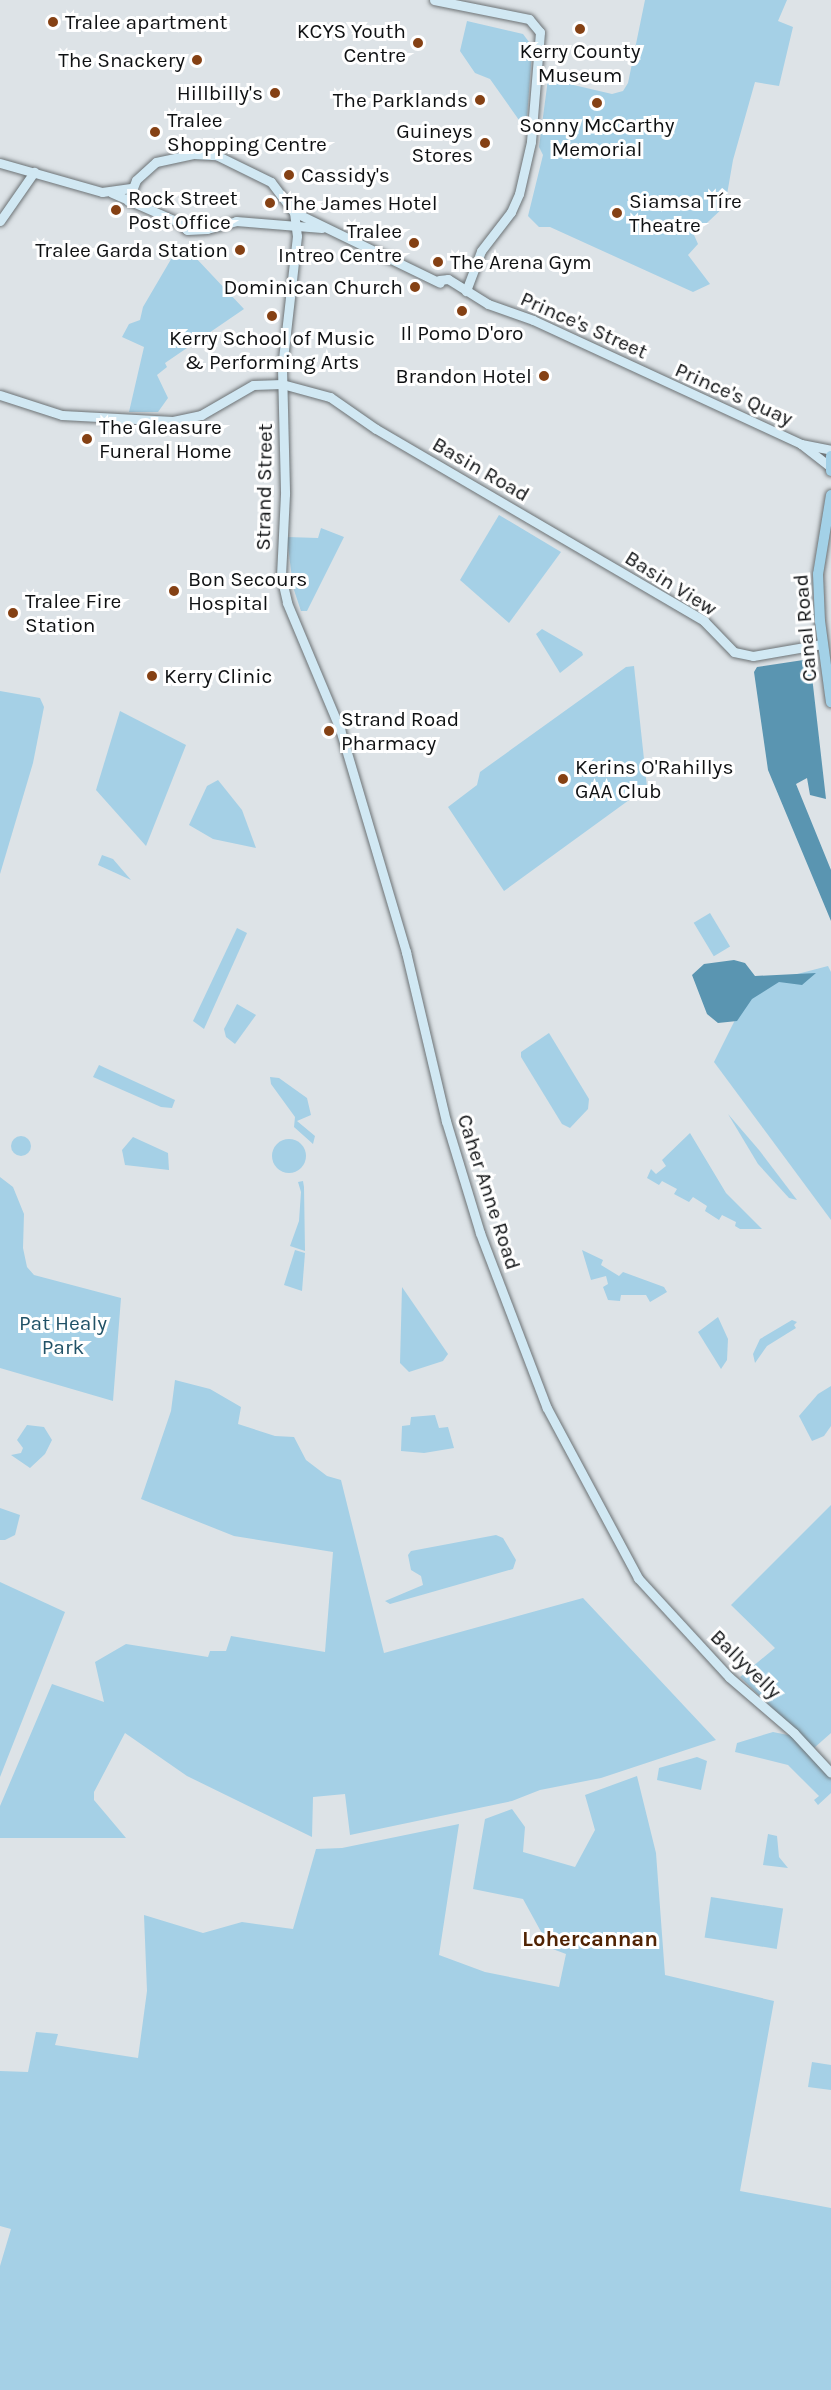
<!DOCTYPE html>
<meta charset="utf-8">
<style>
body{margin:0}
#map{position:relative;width:831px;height:2390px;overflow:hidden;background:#dde3e7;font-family:Karla,sans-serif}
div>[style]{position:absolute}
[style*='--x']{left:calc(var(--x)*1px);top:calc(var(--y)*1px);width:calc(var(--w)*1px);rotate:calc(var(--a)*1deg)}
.green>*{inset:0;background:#a5d0e6;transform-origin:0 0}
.round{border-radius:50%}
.water>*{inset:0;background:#5a95b1}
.roads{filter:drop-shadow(0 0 2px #6c7275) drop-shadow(0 0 2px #6c7275)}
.secondary>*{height:9px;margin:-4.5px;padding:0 4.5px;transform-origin:4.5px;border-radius:4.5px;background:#d1e8f3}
.primary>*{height:10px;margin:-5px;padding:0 5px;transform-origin:5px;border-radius:5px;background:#a3d1e7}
.dots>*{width:16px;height:16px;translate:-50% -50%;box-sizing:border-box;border:3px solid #fff;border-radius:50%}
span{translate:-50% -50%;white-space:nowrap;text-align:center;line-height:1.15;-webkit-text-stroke:6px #fff;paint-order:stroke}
.poi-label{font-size:21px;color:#0f1113}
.left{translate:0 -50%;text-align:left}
.right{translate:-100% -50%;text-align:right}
.street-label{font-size:21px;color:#0f1113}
.park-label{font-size:21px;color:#215267}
.neighbourhood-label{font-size:22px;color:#502303;font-weight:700}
</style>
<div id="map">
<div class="green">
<i style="clip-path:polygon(645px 0,787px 0,778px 21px,793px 27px,779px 86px,755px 82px,733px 160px,725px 206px,694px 235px,698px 244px,688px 255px,710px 284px,693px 292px,550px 227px,539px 227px,528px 216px,543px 155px,539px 147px,548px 79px,612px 94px,623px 91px,628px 83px)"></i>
<i style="clip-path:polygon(467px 21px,523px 34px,529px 42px,532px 52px,526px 130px,490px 79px,475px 73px,460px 51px)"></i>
<i style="clip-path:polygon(177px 249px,195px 257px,244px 309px,165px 363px,167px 367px,157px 375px,168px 398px,158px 412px,129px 412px,144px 347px,122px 337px,129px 324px,140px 320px,143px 307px)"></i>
<i style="clip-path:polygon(499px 515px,561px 552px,509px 623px,460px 580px)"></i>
<i style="clip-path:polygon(321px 528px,344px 537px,307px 611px,301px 611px,293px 587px,287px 537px,318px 538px)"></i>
<i style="clip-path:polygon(542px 629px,582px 652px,583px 655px,560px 673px,536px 634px)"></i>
<i style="clip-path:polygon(634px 666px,647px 787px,504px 891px,448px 807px,477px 785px,480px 772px,626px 667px)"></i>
<i style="clip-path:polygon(0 691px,40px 698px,44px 707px,33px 763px,0 874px)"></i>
<i style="clip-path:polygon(120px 711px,186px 745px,146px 846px,96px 790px)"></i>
<i style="clip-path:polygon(218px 780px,242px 810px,256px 848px,213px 839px,189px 825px,207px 786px)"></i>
<i style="clip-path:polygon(102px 855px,113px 859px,131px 880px,98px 865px)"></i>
<i style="left:710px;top:913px;width:39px;height:19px;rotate:59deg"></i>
<i style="clip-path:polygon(237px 928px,247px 933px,204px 1029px,193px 1021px)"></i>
<i style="clip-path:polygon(828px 966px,831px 972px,831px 1220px,714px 1062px,752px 986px)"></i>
<i style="clip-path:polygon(237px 1004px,256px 1015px,235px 1044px,226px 1037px,224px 1029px)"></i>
<i style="clip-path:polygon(549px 1033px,589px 1099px,588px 1109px,570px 1128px,562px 1124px,521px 1057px,521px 1052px)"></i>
<i style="clip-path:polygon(99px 1065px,175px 1100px,172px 1108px,161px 1107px,93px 1077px)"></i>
<i style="clip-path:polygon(270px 1077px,279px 1078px,307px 1098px,311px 1115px,297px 1121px,315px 1136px,313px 1144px,294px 1127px,295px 1117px,271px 1084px)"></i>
<i style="clip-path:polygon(728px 1114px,759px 1150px,797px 1200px,789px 1198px,758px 1164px)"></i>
<i style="clip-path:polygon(690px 1133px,726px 1193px,762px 1229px,740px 1229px,735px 1226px,736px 1222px,722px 1215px,719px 1220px,705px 1211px,707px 1206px,693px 1197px,689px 1202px,674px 1194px,677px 1189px,662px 1181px,659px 1185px,647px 1178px,651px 1169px,656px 1174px,666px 1166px,662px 1160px)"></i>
<i class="round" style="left:11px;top:1136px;width:20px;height:20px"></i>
<i style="clip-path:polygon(133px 1137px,168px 1153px,169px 1170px,125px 1165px,122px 1150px)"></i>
<i class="round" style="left:272px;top:1139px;width:34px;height:34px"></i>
<i style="clip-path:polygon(0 1177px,13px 1187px,24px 1214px,23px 1248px,27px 1267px,34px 1275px,121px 1298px,113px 1401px,0 1368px)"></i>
<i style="clip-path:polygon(303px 1181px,304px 1187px,305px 1251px,290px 1246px,299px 1221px,301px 1192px,298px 1182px)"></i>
<i style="clip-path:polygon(295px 1250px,305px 1253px,302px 1291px,284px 1285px)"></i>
<i style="clip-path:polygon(582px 1250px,603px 1260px,601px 1265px,619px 1276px,623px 1272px,664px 1287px,667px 1292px,650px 1302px,646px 1295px,621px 1295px,620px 1301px,608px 1300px,603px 1287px,608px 1284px,606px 1276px,591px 1280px)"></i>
<i style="clip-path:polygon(402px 1287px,448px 1354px,443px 1361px,409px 1372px,400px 1363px)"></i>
<i style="clip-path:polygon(718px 1317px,728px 1339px,727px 1360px,721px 1369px,698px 1332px)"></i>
<i style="clip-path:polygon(792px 1320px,797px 1322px,794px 1325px,796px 1328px,767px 1346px,755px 1363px,753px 1354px,760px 1339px)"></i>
<i style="clip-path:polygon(175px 1380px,210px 1389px,241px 1407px,238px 1424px,275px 1436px,294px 1437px,306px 1460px,327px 1476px,341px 1480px,384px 1653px,583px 1598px,716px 1740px,601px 1778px,540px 1790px,512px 1801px,350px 1835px,345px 1794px,313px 1797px,312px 1837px,187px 1776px,125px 1733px,94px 1792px,94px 1800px,126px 1838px,0 1838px,0 1806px,52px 1684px,104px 1702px,95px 1662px,126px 1644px,208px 1657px,210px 1651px,226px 1651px,231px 1636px,325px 1652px,333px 1552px,234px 1536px,141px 1499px,171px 1411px)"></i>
<i style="clip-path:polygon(831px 1386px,831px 1426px,824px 1436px,812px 1441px,799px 1416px,818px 1394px)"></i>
<i style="clip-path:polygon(435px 1415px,439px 1428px,448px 1427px,454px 1448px,424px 1453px,401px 1451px,402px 1426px,410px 1425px,411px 1417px)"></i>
<i style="clip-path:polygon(27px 1425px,44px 1427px,52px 1440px,45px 1454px,30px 1468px,11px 1455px,21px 1453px,23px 1448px,17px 1440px)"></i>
<i style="clip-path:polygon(831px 1505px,831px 1733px,814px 1748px,740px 1677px,775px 1648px,731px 1605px)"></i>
<i style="clip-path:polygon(0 1508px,20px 1515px,15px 1535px,5px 1540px,0 1540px)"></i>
<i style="clip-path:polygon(496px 1535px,503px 1538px,516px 1560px,513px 1569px,390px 1604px,385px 1601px,423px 1585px,421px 1576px,411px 1570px,408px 1555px,411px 1551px)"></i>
<i style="clip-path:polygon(0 1582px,65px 1612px,0 1777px)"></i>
<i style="clip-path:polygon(773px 1732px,793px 1736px,831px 1779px,831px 1793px,818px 1805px,814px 1800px,819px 1796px,788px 1765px,735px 1752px,737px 1743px)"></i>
<i style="clip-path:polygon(697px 1757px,707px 1761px,701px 1790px,657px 1780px,659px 1768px)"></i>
<i style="clip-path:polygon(637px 1776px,656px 1853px,665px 1975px,774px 2001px,740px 2191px,831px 2208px,831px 2390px,0 2390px,0 2266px,11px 2229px,0 2226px,0 2071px,28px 2072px,36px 2032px,58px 2034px,55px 2045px,138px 2058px,147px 1991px,144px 1915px,203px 1933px,242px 1922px,293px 1929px,316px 1849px,342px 1848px,459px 1824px,439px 1955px,485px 1972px,559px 1987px,566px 1954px,550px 1948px,523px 1899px,473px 1889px,485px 1819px,512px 1809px,525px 1827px,523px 1852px,575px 1867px,595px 1830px,585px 1795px)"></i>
<i style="clip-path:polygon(768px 1834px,777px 1836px,779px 1857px,788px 1868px,763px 1865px)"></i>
<i style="left:711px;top:1897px;width:73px;height:41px;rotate:9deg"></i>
<i style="clip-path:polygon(812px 2062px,831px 2065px,831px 2090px,808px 2087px)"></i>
</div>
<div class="water">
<i style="clip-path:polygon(810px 659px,826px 799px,810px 795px,807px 778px,796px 784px,831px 870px,831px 921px,768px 770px,754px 672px,757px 667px)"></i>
<i style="clip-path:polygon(734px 960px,745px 963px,755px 976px,816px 973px,802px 985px,779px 982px,752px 999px,737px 1021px,718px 1023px,707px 1014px,692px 975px,704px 964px)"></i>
</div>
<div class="roads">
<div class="secondary">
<i style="--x:434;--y:0;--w:97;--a:11.3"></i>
<i style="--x:529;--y:19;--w:17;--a:50"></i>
<i style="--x:540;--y:32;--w:110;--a:94.7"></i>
<i style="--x:531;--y:142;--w:53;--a:103"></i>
<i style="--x:519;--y:194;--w:20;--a:114"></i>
<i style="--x:511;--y:212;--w:49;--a:127.6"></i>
<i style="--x:481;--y:251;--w:43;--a:110.6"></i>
<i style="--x:0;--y:163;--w:106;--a:15.9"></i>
<i style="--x:102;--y:192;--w:29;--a:-8"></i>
<i style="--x:112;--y:193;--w:72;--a:23.7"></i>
<i style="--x:178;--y:222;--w:12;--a:42"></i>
<i style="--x:187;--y:230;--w:20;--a:-3"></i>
<i style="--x:207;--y:229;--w:30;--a:-15"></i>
<i style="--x:236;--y:221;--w:86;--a:4.7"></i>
<i style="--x:128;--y:201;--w:22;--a:-69"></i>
<i style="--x:136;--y:180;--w:27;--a:-42"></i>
<i style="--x:156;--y:162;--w:39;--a:-12"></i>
<i style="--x:194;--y:154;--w:22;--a:3"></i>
<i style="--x:216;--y:155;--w:61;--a:26.1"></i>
<i style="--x:271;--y:182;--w:38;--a:53"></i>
<i style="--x:294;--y:212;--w:162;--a:25.9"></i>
<i style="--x:294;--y:212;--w:24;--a:83"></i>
<i style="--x:297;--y:236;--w:133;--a:96.5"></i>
<i style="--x:282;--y:368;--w:126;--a:88.6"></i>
<i style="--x:285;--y:494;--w:82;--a:92.8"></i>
<i style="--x:281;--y:576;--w:28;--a:77"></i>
<i style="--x:287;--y:603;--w:137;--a:67.2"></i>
<i style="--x:340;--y:729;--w:233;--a:73.5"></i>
<i style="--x:406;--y:952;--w:174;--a:76.7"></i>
<i style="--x:446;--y:1121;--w:117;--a:73.1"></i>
<i style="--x:480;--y:1233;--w:187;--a:69.1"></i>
<i style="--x:547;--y:1408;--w:193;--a:61.8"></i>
<i style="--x:638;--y:1578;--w:134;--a:47.4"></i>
<i style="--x:729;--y:1677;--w:86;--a:40.7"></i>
<i style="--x:794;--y:1733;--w:54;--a:47.2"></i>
<i style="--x:0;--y:221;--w:60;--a:-55.2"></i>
<i style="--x:439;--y:280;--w:9;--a:-6"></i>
<i style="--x:448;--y:279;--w:47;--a:32"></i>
<i style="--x:488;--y:304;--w:48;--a:19.6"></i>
<i style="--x:533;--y:320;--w:295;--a:24.8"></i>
<i style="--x:801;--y:444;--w:31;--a:11"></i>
<i style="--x:0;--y:395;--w:65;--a:17.9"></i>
<i style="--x:62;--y:415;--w:111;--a:3.1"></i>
<i style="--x:173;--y:421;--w:29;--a:-12"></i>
<i style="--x:201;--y:415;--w:60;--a:-30"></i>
<i style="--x:253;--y:385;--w:29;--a:-2"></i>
<i style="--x:282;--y:384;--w:50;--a:15.2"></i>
<i style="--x:330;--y:397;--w:56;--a:34.8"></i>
<i style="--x:376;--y:429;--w:380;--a:30.3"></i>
<i style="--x:704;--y:621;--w:43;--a:45.9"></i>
<i style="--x:734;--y:652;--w:19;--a:12"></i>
<i style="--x:753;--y:656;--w:70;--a:-9.9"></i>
<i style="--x:801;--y:444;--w:37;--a:38"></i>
</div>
<div class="primary">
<i style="--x:831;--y:456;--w:15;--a:90"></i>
<i style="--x:831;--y:495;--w:80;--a:99.3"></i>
<i style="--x:818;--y:574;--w:47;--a:87.6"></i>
<i style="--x:820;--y:621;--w:82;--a:82.3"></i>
</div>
</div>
<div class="dots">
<i style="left:53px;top:22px;background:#854114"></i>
<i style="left:580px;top:29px;background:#854114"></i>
<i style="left:418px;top:43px;background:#854114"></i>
<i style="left:197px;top:60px;background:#854114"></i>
<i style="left:275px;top:93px;background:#854114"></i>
<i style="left:480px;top:100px;background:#854114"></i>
<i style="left:597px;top:103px;background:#854114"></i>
<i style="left:155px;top:132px;background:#854114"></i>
<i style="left:485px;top:143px;background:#854114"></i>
<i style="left:289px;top:175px;background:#854114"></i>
<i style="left:270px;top:203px;background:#854114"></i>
<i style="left:116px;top:210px;background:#854114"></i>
<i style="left:617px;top:213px;background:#854114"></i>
<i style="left:414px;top:243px;background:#854114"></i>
<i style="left:240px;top:250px;background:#854114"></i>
<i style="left:438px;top:262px;background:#854114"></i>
<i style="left:415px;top:287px;background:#854114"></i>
<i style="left:462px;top:311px;background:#854114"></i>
<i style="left:272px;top:316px;background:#854114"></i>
<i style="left:544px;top:376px;background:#854114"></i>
<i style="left:87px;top:439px;background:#854114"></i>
<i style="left:174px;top:591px;background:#854114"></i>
<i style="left:13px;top:613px;background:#854114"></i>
<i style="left:152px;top:676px;background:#854114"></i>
<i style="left:329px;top:731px;background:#854114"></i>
<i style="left:563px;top:779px;background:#854114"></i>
</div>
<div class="poi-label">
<span class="left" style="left:65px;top:22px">Tralee apartment</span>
<span class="right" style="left:406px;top:43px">KCYS Youth<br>Centre</span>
<span style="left:580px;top:63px">Kerry County<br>Museum</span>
<span class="right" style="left:185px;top:60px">The Snackery</span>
<span class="right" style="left:263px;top:93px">Hillbilly's</span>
<span class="right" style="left:468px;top:100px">The Parklands</span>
<span class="left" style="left:167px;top:132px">Tralee<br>Shopping Centre</span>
<span style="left:597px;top:137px">Sonny McCarthy<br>Memorial</span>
<span class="right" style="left:473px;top:143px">Guineys<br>Stores</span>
<span class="left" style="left:301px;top:175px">Cassidy's</span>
<span class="left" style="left:128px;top:210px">Rock Street<br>Post Office</span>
<span class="left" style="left:629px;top:213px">Siamsa Tíre<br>Theatre</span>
<span class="left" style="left:282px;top:203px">The James Hotel</span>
<span class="right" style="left:402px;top:243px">Tralee<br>Intreo Centre</span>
<span class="right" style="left:228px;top:250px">Tralee Garda Station</span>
<span class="left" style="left:450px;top:262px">The Arena Gym</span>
<span class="right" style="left:403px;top:287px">Dominican Church</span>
<span style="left:462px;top:333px">Il Pomo D'oro</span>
<span style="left:272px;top:350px">Kerry School of Music<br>&amp; Performing Arts</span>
<span class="right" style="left:532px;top:376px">Brandon Hotel</span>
<span class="left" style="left:99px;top:439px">The Gleasure<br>Funeral Home</span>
<span class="left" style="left:188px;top:591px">Bon Secours<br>Hospital</span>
<span class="left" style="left:25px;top:613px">Tralee Fire<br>Station</span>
<span class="left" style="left:164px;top:676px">Kerry Clinic</span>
<span class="left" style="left:341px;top:731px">Strand Road<br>Pharmacy</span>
<span class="left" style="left:575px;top:779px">Kerins O'Rahillys<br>GAA Club</span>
</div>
<div class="street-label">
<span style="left:584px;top:325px;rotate:24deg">Prince's Street</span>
<span style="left:734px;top:394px;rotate:24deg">Prince's Quay</span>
<span style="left:481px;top:469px;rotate:30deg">Basin Road</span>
<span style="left:264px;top:487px;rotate:-89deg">Strand Street</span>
<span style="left:671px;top:583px;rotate:32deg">Basin View</span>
<span style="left:805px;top:628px;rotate:-95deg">Canal Road</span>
<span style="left:489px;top:1192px;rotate:72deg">Caher Anne Road</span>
<span style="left:746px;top:1664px;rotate:44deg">Ballyvelly</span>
</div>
<div class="park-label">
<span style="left:63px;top:1335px">Pat Healy<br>Park</span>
</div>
<div class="neighbourhood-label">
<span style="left:590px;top:1940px">Lohercannan</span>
</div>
</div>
